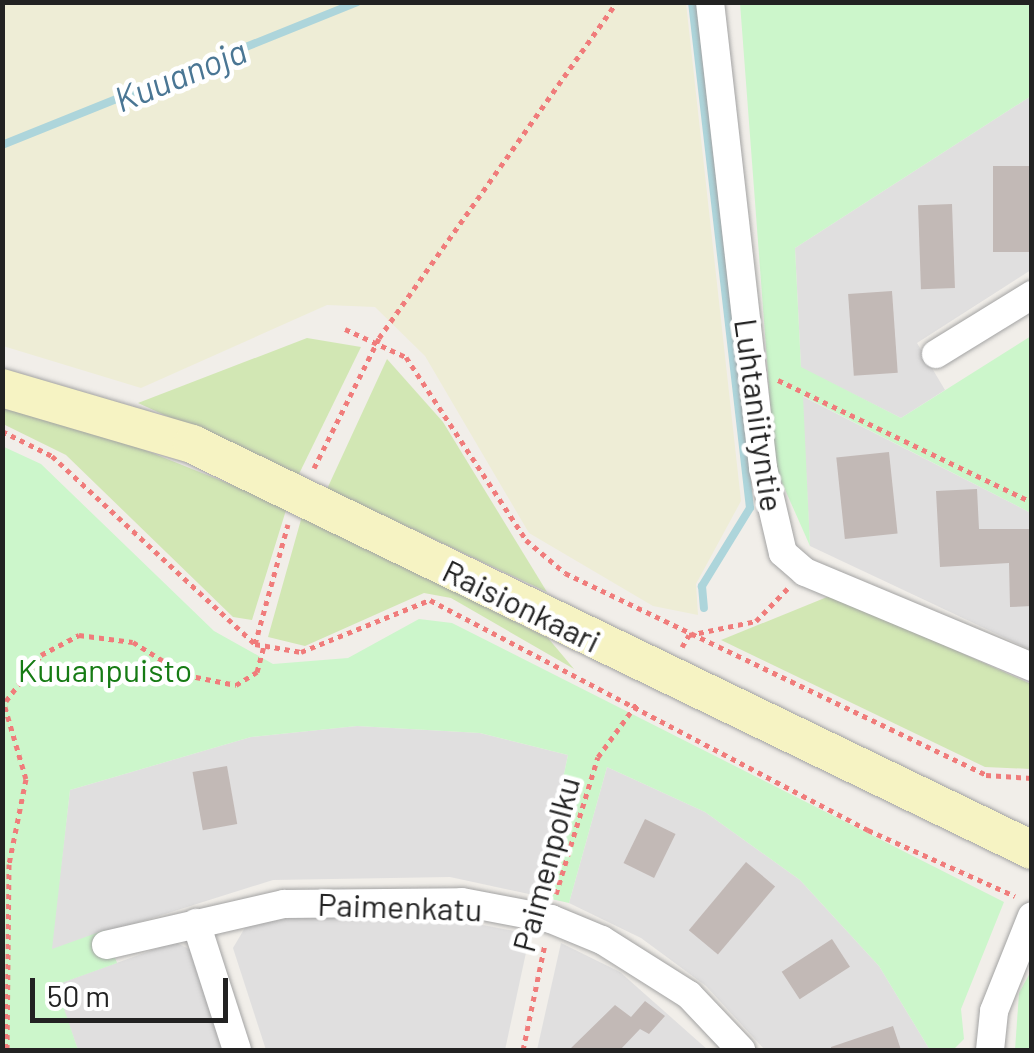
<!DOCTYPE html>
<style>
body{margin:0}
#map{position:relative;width:1034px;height:1053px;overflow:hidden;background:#f1eee9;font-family:Barlow,sans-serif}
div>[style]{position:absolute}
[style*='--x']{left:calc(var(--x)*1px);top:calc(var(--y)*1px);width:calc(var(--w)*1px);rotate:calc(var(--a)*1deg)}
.residential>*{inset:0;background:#e0dfdf}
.farmland>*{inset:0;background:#eeedd6}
.grass>*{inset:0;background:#d2e7b4}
.park>*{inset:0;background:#ccf6cb}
.stream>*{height:8px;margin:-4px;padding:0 4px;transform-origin:4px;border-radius:4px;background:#add5db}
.building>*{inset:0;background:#c2b9b6;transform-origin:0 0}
.path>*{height:5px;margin-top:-2.5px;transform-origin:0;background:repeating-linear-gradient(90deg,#f07c7b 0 5px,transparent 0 10px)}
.roads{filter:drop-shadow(0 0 2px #a3a3a3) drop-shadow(0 0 2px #a3a3a3)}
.street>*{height:28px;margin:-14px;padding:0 14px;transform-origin:14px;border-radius:14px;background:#fff}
.secondary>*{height:38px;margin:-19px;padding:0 19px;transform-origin:19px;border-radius:19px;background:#f6f3c3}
span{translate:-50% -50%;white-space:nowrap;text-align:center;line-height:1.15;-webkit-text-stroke:9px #fff;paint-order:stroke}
.street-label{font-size:32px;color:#222}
.park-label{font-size:32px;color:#167b14}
.water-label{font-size:35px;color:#4a7694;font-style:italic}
.frame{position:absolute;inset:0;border:5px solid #222;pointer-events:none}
.scale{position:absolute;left:30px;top:978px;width:198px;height:45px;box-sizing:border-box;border:5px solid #222;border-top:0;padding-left:12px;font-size:30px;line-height:35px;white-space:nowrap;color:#222;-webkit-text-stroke:8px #fff;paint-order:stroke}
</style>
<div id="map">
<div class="residential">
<i style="clip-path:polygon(1031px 96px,1031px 270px,917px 343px,945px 390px,901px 418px,801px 368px,795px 248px)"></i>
<i style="clip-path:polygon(802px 396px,1031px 513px,1031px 650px,810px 546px)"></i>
<i style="clip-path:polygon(357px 726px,480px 733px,568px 755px,538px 896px,450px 877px,273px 880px,51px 950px,70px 790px,251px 737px)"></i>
<i style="clip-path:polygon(607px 767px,705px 812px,800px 880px,879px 966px,930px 1050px,765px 1050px,706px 986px,641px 938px,569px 903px)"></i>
<i style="clip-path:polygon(322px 912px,431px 915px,530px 934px,505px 1050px,266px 1050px,233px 948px,246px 926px)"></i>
<i style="clip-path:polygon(175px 942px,197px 953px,231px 1050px,78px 1050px,55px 985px)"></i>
<i style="clip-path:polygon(561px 943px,620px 972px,708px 1050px,537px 1050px)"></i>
</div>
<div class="farmland">
<i style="clip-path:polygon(2px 3px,686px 3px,741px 501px,696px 584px,698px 615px,653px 606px,529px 533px,425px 356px,375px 307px,327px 305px,141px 388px,3px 346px)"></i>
</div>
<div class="grass">
<i style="clip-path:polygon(307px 338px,361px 347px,298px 476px,138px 403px)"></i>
<i style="clip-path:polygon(387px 359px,443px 422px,547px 592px,327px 489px)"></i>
<i style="clip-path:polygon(2px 404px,67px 419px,287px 507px,252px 620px,233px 617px,66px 455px,3px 424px)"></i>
<i style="clip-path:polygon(302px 516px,548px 638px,574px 669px,451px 598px,424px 593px,305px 646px,268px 637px)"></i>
<i style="clip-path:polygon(832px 595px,1031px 684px,1031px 769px,985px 767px,721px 640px)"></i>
</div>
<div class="park">
<i style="clip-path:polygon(740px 3px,1031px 3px,1031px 96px,795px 248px,801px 367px,901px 418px,1031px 336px,1031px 513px,803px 396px,810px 546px,775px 467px)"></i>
<i style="clip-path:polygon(2px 446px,41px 464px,214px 631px,273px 664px,348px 658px,419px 619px,452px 623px,1004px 902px,961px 1009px,964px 1039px,953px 1050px,930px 1050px,879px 966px,800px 880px,705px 812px,607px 767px,569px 903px,538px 896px,568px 755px,480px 733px,357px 726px,251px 737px,70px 790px,52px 949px,105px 930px,117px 963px,56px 985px,78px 1050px,3px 1050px)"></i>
<i style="clip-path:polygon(1031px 971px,1031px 1050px,1015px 1050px,1019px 993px)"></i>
</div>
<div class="stream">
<i style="--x:692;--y:2;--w:509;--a:83.46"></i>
<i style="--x:750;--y:508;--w:92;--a:121.6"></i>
<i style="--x:702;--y:586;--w:22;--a:85"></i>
<i style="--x:2;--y:145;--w:383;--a:-21.9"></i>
</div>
<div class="building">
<i style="left:1032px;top:166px;width:86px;height:39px;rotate:90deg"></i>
<i style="left:952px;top:204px;width:84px;height:34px;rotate:88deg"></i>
<i style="left:892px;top:291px;width:82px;height:44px;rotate:86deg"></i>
<i style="left:889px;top:452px;width:82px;height:53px;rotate:84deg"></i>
<i style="clip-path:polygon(977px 489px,979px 529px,1032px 529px,1032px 606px,1010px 607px,1009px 563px,940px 567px,936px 491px)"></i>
<i style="left:227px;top:766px;width:59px;height:35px;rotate:80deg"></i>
<i style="left:645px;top:819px;width:34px;height:49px;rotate:26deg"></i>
<i style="left:746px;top:862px;width:38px;height:89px;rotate:40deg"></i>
<i style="left:832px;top:939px;width:33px;height:60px;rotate:57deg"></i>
<i style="clip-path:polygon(645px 1001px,665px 1016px,649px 1034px,640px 1029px,620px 1050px,569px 1050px,615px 1005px,631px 1017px)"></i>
<i style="clip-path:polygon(893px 1026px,901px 1050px,831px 1050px,831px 1047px)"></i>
</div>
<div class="path">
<i style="--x:345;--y:329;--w:67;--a:24.7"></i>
<i style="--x:406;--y:357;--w:219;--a:56.7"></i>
<i style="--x:526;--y:540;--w:51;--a:40.2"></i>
<i style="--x:565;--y:573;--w:467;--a:25.6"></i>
<i style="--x:986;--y:775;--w:46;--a:3.7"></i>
<i style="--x:778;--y:380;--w:282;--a:25.7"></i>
<i style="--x:2;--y:431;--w:56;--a:26.6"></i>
<i style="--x:52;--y:456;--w:277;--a:42.8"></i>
<i style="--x:255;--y:644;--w:47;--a:9.9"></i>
<i style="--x:301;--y:652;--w:139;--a:-22"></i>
<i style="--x:430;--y:600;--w:495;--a:27.7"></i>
<i style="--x:868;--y:830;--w:161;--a:24.2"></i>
<i style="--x:314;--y:468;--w:145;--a:-63.4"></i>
<i style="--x:379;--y:338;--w:412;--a:-54.7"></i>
<i style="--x:255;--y:644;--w:124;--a:-74.6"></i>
<i style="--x:682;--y:647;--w:14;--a:-60"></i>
<i style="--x:689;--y:635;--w:68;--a:-11.8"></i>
<i style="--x:756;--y:621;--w:46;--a:-45.9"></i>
<i style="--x:2;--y:697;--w:85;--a:73.7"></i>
<i style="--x:26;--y:779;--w:87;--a:101.3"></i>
<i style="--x:9;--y:864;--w:186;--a:90.6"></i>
<i style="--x:6;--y:701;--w:58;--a:-52.7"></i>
<i style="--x:41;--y:655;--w:43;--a:-27.8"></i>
<i style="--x:79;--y:635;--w:54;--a:7.4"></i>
<i style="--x:133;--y:642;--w:62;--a:31.9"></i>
<i style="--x:186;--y:675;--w:51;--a:11.3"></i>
<i style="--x:236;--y:685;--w:25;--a:-32"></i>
<i style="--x:257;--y:672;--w:27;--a:-75"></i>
<i style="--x:556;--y:894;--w:143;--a:-73"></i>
<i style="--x:598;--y:757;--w:68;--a:-54"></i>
<i style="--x:523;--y:1050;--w:108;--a:-78.3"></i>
</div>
<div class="roads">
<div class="street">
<i style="--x:710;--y:2;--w:469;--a:83.5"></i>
<i style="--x:763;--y:468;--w:87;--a:76.8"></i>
<i style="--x:783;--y:553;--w:29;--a:41"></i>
<i style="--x:805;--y:572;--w:246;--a:22.7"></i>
<i style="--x:936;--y:354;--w:113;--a:-31.6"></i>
<i style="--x:196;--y:923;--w:133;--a:72.1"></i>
<i style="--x:106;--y:945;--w:183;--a:-13"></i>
<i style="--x:284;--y:904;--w:178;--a:-0.6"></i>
<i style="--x:462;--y:902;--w:91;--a:10.8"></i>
<i style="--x:551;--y:919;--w:55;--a:22.4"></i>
<i style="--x:602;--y:940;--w:103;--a:32.3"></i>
<i style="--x:689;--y:995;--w:76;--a:46.6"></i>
<i style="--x:990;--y:1050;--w:39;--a:-84"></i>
<i style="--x:994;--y:1011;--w:102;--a:-68.2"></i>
</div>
<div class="secondary">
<i style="--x:2;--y:388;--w:198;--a:16.4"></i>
<i style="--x:192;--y:444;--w:933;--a:25.8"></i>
</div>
</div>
<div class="street-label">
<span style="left:760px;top:415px;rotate:82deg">Luhtaniityntie</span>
<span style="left:522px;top:605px;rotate:26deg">Raisionkaari</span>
<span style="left:545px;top:864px;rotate:-75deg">Paimenpolku</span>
<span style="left:400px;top:906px;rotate:2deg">Paimenkatu</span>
</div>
<div class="park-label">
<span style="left:105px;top:669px">Kuuanpuisto</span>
</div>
<div class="water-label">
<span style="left:180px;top:74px;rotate:-22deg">Kuuanoja</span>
</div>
<div class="frame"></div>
<div class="scale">50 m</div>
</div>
